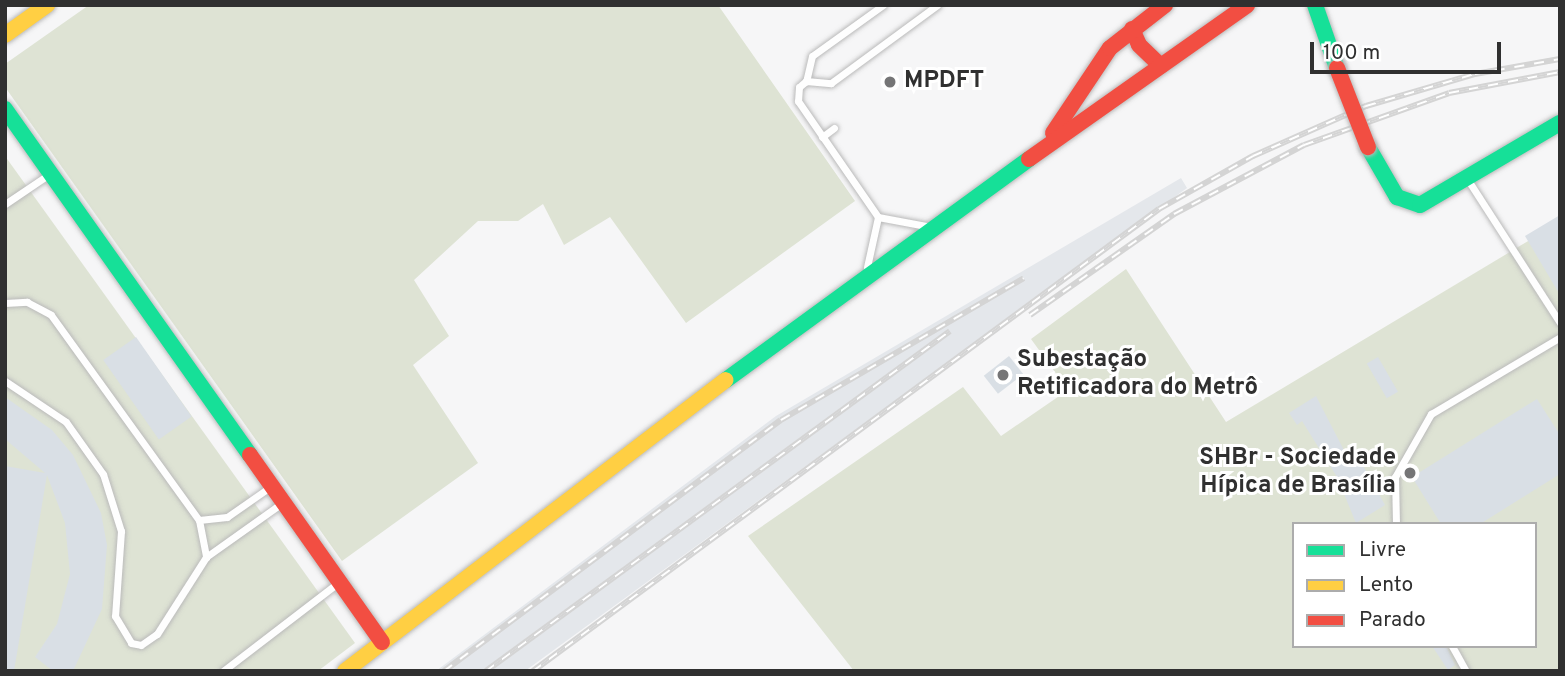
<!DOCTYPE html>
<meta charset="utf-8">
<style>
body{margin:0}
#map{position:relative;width:1565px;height:676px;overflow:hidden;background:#f6f6f7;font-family:Overpass,sans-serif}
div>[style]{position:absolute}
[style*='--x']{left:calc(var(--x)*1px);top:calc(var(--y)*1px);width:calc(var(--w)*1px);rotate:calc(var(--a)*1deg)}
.built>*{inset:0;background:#e4e7eb}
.green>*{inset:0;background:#dee3d4}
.building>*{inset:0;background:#d9dfe5;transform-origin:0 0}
.roads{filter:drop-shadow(0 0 2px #bababa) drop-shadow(0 0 2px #bababa)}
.lane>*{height:7px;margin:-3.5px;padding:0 3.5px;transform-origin:3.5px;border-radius:3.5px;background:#fefefe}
.fast>*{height:16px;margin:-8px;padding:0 8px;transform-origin:8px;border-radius:8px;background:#16e098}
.slow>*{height:16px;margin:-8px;padding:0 8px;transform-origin:8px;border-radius:8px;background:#ffcf43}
.jam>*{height:16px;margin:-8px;padding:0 8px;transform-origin:8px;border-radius:8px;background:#f24e42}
.rail>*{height:6px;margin-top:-3px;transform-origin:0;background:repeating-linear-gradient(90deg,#fff 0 10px,#d4d4d4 0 20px);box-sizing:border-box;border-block:2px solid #d4d4d4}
.bridges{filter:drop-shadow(0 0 2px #bababa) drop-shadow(0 0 2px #bababa)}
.jam-bridge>*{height:16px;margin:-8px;padding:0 8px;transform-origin:8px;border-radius:8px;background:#f24e42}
.dots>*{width:19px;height:19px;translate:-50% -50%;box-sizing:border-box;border:4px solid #fff;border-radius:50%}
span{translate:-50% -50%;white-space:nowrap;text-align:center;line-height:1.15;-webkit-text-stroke:6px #fff;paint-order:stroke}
.poi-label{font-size:24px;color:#303030;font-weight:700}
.left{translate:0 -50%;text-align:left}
.right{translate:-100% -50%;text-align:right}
.frame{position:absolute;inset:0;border:7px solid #303030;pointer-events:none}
.legend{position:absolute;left:1292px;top:522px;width:245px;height:126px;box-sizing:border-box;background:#fff;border:2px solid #acacac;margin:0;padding:9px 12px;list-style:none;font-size:21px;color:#303030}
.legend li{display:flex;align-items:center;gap:14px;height:35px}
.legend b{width:35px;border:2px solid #acacac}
.scale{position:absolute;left:1310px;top:42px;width:191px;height:32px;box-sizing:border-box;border:4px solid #303030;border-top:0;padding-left:9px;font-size:21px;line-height:24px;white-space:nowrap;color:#303030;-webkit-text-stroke:5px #fff;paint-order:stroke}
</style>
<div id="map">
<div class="built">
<i style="clip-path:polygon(1181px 178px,1187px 188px,525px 671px,436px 671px,776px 416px)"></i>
</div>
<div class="green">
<i style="clip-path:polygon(89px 5px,718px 5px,855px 201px,686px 323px,610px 217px,564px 245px,543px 204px,518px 221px,478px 221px,414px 280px,449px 336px,413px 365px,478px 463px,342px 561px,5px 87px,5px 64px)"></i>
<i style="clip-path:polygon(5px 156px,355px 643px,318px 671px,5px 671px)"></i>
<i style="clip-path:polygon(evenodd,1560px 222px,1560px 671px,854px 671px,748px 536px,963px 387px,1001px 436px,1068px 390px,1031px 339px,1126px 269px,1226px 422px,1560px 222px,1294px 524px,1535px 524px,1535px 646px,1294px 646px,1294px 524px)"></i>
</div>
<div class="building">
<i style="clip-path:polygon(1560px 215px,1560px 295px,1525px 236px)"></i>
<i style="left:136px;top:337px;width:97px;height:40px;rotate:55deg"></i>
<i style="left:1009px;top:356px;width:23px;height:32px;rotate:52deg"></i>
<i style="left:1378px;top:357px;width:40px;height:13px;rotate:60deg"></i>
<i style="clip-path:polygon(1316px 396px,1348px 458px,1356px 453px,1385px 505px,1356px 523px,1337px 477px,1302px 421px,1297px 425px,1289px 413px)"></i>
<i style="clip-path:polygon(5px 397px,52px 430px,73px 455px,101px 513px,107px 545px,102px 609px,73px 671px,53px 671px,35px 657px,57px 624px,70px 574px,65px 523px,47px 475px,14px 671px,5px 671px,5px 466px,45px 473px,5px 439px)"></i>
<i style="clip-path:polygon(1537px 399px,1560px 435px,1560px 474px,1480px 524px,1441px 524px,1412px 477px)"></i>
<i style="clip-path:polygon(1432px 646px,1446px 646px,1455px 665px,1448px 670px)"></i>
</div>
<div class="roads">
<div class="lane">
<i style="--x:883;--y:5;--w:87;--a:144.3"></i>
<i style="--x:812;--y:56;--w:26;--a:103"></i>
<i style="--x:806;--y:81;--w:25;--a:5"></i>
<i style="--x:831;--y:83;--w:132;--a:-36.3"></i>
<i style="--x:806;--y:81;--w:9;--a:139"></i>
<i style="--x:799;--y:87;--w:14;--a:94"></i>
<i style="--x:798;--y:101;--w:141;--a:55.4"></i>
<i style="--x:878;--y:217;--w:51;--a:102.4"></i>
<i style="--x:822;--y:137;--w:15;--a:-37"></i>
<i style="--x:1468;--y:180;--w:170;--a:57.2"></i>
<i style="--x:5;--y:204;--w:52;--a:-34"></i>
<i style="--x:878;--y:217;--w:49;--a:10.6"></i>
<i style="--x:5;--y:303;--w:22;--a:-3"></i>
<i style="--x:27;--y:302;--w:27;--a:28"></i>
<i style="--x:51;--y:315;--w:253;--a:54.2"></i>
<i style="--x:199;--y:520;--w:28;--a:-6"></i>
<i style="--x:227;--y:517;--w:52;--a:-34.9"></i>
<i style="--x:5;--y:381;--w:73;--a:33.9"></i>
<i style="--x:66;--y:422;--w:64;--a:54.6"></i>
<i style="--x:103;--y:474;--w:60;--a:72.5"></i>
<i style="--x:121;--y:531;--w:85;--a:94"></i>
<i style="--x:115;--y:616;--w:31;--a:59"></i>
<i style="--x:131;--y:643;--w:10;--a:11"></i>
<i style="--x:141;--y:645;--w:19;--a:-35"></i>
<i style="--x:157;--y:634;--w:91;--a:-57.5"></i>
<i style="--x:206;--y:557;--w:93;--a:-35.4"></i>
<i style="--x:199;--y:520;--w:38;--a:79"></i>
<i style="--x:1396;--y:524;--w:47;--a:-91.2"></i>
<i style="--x:1395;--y:477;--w:73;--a:-60.3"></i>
<i style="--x:1431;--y:414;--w:150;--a:-30.8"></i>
<i style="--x:1452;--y:646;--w:29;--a:61"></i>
<i style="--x:223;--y:671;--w:146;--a:-37.5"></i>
</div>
<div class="fast">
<i style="--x:1315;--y:5;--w:67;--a:70.8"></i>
<i style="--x:5;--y:109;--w:424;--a:54.7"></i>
<i style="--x:1368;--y:147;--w:58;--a:59.9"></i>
<i style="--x:1397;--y:197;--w:24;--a:19"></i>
<i style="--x:1420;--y:205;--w:162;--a:-30.4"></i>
<i style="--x:726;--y:380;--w:375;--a:-36.1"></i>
</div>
<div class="slow">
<i style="--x:5;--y:35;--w:52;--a:-35.5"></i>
<i style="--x:345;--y:671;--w:479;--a:-37.4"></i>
</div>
<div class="jam">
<i style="--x:1132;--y:29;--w:17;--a:66"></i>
<i style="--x:1139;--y:45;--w:30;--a:44"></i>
<i style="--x:1053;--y:133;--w:102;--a:-56.2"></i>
<i style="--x:1110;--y:48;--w:70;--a:-38"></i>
<i style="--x:1029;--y:159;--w:267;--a:-35.2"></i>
<i style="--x:250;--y:455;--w:229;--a:54.8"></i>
</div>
</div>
<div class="rail">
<i style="--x:1030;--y:315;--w:176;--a:-35"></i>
<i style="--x:1174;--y:214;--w:147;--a:-28"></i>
<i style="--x:1304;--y:145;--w:154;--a:-19.7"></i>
<i style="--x:1449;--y:93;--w:113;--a:-10.7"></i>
<i style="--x:444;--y:671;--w:420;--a:-36.7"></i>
<i style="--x:781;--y:420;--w:281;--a:-30.3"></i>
<i style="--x:486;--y:671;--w:575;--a:-36.23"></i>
<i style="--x:533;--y:671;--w:778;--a:-36.43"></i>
<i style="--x:1159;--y:209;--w:108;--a:-29.4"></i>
<i style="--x:1253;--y:156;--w:124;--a:-23.9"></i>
<i style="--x:1366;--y:106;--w:114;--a:-16.4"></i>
<i style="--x:1475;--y:74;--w:86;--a:-10"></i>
</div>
<div class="bridges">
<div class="jam-bridge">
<i style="--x:1337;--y:68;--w:85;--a:68.6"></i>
</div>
</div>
<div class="dots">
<i style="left:890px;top:82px;background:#757576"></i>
<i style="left:1003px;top:375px;background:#757576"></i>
<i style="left:1410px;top:473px;background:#757576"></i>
</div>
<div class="poi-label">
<span class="left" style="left:904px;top:82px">MPDFT</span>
<span class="left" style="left:1017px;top:375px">Subestação<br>Retificadora do Metrô</span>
<span class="right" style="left:1396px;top:473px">SHBr - Sociedade<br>Hípica de Brasília</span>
</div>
<div class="frame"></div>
<ul class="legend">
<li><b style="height:9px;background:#16e098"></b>Livre</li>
<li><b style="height:9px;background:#ffcf43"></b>Lento</li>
<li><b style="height:9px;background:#f24e42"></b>Parado</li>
</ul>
<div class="scale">100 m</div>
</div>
